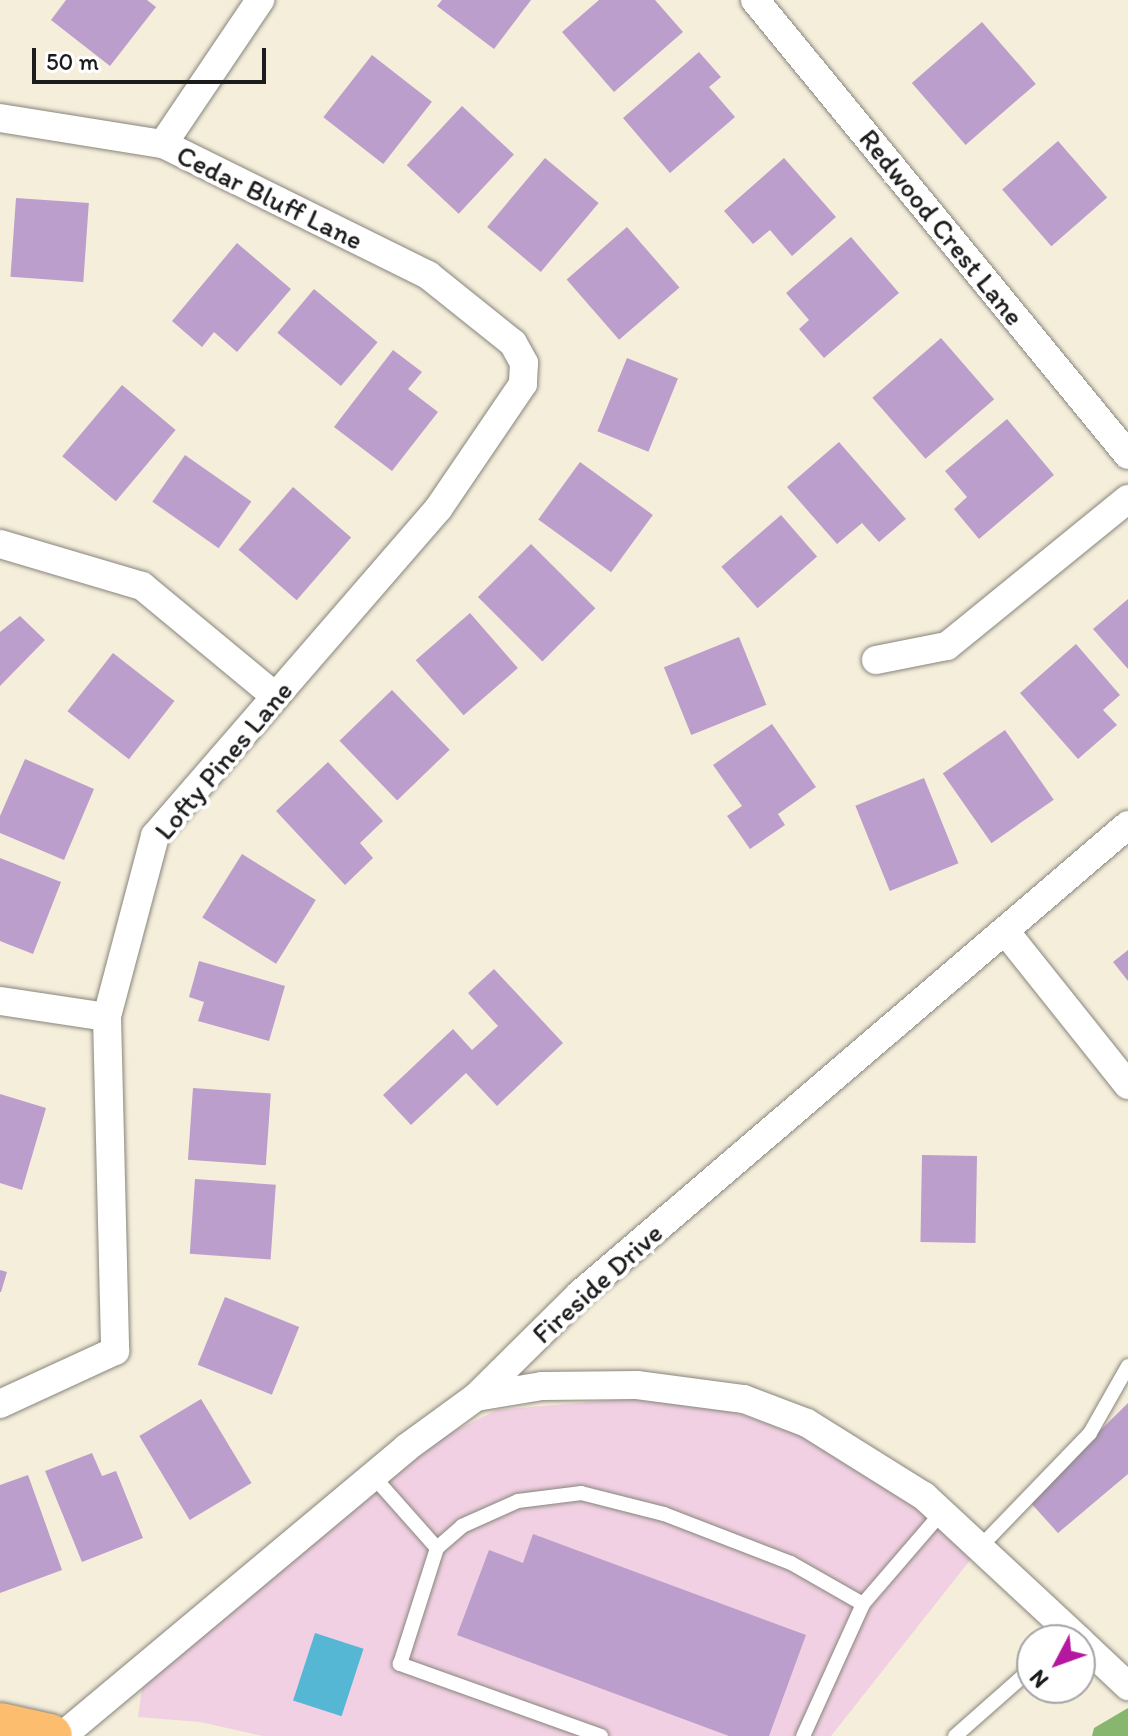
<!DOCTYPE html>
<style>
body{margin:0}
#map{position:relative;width:1128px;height:1736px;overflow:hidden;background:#f5eedb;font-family:Itim,sans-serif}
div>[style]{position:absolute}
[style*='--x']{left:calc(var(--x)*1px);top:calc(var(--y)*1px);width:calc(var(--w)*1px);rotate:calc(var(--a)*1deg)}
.built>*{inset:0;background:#f1d0e3}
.forest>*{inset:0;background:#88b66f}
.water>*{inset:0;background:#55b7d4;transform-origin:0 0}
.building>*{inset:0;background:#bb9ecb;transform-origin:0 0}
.roads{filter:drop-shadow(0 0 2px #88857c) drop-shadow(0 0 2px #88857c)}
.lane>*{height:14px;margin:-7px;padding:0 7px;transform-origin:7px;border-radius:7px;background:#fff}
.street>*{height:28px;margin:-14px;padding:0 14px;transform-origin:14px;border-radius:14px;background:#fff}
.primary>*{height:44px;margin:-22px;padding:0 22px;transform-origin:22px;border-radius:22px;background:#fcbd6f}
span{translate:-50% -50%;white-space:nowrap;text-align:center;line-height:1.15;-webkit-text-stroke:8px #fff;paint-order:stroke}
.street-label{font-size:28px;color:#1c1c1c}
.north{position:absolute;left:1016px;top:1624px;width:80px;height:80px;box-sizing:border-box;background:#fff;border:2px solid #a4a4a4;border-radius:50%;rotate:229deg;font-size:22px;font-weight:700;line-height:32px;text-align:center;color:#1c1c1c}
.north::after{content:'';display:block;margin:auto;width:28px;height:36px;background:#b5179e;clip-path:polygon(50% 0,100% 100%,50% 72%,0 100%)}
.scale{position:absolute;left:32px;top:48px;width:234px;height:36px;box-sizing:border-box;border:4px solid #1c1c1c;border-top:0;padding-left:10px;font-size:24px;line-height:28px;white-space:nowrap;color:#1c1c1c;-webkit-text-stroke:6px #fff;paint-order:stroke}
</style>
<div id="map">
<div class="built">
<i style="clip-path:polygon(658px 1396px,718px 1406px,799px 1435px,887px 1482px,971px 1559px,831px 1736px,263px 1736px,200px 1722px,138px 1717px,142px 1688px,187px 1645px,380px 1482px,448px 1434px,497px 1410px)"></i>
</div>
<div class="forest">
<i style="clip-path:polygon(1128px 1708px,1128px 1736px,1092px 1736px,1094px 1728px)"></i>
</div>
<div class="water">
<i style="left:315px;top:1633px;width:51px;height:71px;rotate:18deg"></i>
</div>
<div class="building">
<i style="clip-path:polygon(66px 0,147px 0,156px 7px,110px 66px,51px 20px)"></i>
<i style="clip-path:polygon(442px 0,531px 0,494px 49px,437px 6px)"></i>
<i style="clip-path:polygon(599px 0,655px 0,683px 32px,614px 92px,562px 32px)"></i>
<i style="left:982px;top:22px;width:82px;height:93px;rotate:49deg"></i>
<i style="clip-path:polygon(699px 52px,721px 77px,709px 87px,735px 117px,670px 173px,623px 118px)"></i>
<i style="left:372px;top:55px;width:76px;height:79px;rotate:38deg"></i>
<i style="left:462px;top:106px;width:71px;height:81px;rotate:43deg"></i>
<i style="left:1058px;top:141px;width:75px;height:74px;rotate:49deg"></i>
<i style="left:545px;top:158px;width:70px;height:90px;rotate:40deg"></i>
<i style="clip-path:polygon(784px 158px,836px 217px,792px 256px,770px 230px,753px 244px,724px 211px)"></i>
<i style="left:16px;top:198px;width:73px;height:79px;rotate:4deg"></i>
<i style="left:627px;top:227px;width:80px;height:80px;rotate:49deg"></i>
<i style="clip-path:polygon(851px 237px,899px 293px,824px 358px,799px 329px,809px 320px,786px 293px)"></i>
<i style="clip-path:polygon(237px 243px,291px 289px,237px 352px,214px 332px,202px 347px,172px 321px)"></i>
<i style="left:314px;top:289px;width:83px;height:57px;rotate:40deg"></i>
<i style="left:941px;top:338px;width:81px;height:91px;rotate:49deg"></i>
<i style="clip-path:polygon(393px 350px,422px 372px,408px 389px,438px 412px,392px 471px,334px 427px)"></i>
<i style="left:627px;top:358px;width:55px;height:79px;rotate:22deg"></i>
<i style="left:122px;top:385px;width:70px;height:93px;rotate:40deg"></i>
<i style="clip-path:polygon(1007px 419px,1054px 475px,979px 539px,954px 509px,967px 497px,945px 471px)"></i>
<i style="clip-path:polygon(839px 442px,906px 519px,879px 542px,862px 523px,837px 544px,787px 487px)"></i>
<i style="left:185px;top:455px;width:81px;height:57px;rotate:35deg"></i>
<i style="left:580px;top:462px;width:90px;height:71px;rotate:36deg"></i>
<i style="left:293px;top:487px;width:77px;height:83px;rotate:41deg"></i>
<i style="left:781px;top:515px;width:55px;height:79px;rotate:49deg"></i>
<i style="left:531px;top:544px;width:91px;height:75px;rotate:45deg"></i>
<i style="clip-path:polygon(1128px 599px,1128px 669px,1093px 629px)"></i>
<i style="left:470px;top:613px;width:73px;height:72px;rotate:49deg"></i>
<i style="clip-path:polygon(20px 616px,45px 640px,0 686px,0 632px)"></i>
<i style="left:739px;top:637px;width:73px;height:81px;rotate:68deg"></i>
<i style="clip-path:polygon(1076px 644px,1120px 695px,1103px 710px,1117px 725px,1078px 759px,1020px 693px)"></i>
<i style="left:113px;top:653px;width:78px;height:74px;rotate:38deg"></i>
<i style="left:392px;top:690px;width:83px;height:73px;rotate:46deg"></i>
<i style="clip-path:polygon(772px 724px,816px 787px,778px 814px,785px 825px,750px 849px,727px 816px,742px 806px,713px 765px)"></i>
<i style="left:1005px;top:730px;width:85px;height:76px;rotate:55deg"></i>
<i style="clip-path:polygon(25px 759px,94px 789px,64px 860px,0 833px,0 816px)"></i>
<i style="clip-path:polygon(328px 762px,383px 821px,360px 843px,373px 858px,345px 885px,276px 811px)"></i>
<i style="left:924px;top:778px;width:92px;height:74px;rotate:68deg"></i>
<i style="left:242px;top:854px;width:87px;height:75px;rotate:32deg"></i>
<i style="clip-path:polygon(0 858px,61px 882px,33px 954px,0 941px)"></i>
<i style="clip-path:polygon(1128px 950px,1128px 981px,1113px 962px)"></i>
<i style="clip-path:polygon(199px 961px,285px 986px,269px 1041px,198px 1021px,204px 1002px,189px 997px)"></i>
<i style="clip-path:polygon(494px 969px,563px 1043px,497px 1106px,466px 1073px,411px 1125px,383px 1095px,453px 1029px,472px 1050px,498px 1026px,468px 993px)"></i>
<i style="left:193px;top:1088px;width:78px;height:72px;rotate:4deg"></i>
<i style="clip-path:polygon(0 1094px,46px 1108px,22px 1190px,0 1183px)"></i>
<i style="left:922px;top:1155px;width:55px;height:87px;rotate:1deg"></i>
<i style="left:195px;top:1179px;width:81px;height:75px;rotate:4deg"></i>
<i style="clip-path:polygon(0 1270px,7px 1272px,1px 1292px,0 1292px)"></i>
<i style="left:225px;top:1297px;width:80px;height:73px;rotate:22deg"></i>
<i style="left:201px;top:1399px;width:98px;height:72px;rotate:59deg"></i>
<i style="clip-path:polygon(1128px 1403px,1128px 1474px,1058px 1533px,1029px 1501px)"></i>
<i style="clip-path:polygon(92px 1453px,102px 1476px,116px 1471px,143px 1538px,82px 1562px,45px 1471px)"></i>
<i style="clip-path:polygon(28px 1475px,62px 1570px,0 1593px,0 1485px)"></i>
<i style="clip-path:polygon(533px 1534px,806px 1635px,769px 1736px,729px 1736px,457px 1635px,489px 1550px,523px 1563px)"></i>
</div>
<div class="roads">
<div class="lane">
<i style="--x:373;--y:1476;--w:96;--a:48.4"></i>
<i style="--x:980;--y:1547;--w:158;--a:-46"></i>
<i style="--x:1090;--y:1433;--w:77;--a:-60.4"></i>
<i style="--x:863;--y:1604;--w:121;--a:-49.3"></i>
<i style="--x:601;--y:1736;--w:214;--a:-160.3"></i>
<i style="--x:400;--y:1664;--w:122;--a:-72.3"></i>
<i style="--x:437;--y:1548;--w:33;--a:-41"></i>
<i style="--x:462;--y:1526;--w:61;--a:-24.1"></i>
<i style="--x:518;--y:1501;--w:64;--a:-7.2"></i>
<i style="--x:581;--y:1493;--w:86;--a:14.2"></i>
<i style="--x:664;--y:1514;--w:136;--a:21.1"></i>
<i style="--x:791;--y:1563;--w:83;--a:29.7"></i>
<i style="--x:863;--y:1604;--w:145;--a:114.4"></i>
<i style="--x:955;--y:1736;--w:103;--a:-41.4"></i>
</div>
<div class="street">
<i style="--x:755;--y:0;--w:588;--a:50.66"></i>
<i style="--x:0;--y:118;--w:165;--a:9.1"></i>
<i style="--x:163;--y:144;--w:296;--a:26.3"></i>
<i style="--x:428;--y:275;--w:109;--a:38.7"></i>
<i style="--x:513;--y:343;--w:23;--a:61"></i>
<i style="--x:524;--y:363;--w:21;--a:93"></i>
<i style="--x:523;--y:384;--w:151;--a:124.2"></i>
<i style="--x:438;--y:509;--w:432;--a:130.9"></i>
<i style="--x:155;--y:836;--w:187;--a:104.9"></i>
<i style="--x:107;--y:1017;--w:334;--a:88.6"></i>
<i style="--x:115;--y:1351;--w:127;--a:155.3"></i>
<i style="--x:163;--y:144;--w:174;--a:-56"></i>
<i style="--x:0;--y:544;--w:148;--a:16.5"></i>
<i style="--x:142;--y:586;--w:173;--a:39.6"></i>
<i style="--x:876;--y:660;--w:72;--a:-11.2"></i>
<i style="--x:947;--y:646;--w:233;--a:-39.1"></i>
<i style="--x:1005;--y:931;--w:197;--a:51.4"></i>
<i style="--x:0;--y:1001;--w:108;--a:8.5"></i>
<i style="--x:476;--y:1397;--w:67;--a:-9.5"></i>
<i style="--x:542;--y:1386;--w:95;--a:-0.6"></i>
<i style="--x:637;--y:1385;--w:108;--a:7.5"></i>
<i style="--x:744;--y:1399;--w:67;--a:20.9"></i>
<i style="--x:807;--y:1423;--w:138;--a:32"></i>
<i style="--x:924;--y:1496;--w:212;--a:42.9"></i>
<i style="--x:1080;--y:1641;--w:66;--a:43.2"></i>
<i style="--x:62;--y:1736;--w:449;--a:-39.9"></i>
<i style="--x:406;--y:1448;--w:87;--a:-36.1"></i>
<i style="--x:476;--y:1397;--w:146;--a:-44.7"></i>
<i style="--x:580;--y:1294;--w:721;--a:-40.56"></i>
</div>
<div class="primary">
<i style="--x:0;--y:1725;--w:51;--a:12.4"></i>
</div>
</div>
<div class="street-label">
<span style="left:270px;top:197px;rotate:26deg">Cedar Bluff Lane</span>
<span style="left:942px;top:227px;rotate:51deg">Redwood Crest Lane</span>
<span style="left:223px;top:760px;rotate:-50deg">Lofty Pines Lane</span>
<span style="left:597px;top:1283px;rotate:-42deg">Fireside Drive</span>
</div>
<div class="north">N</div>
<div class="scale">50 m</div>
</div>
